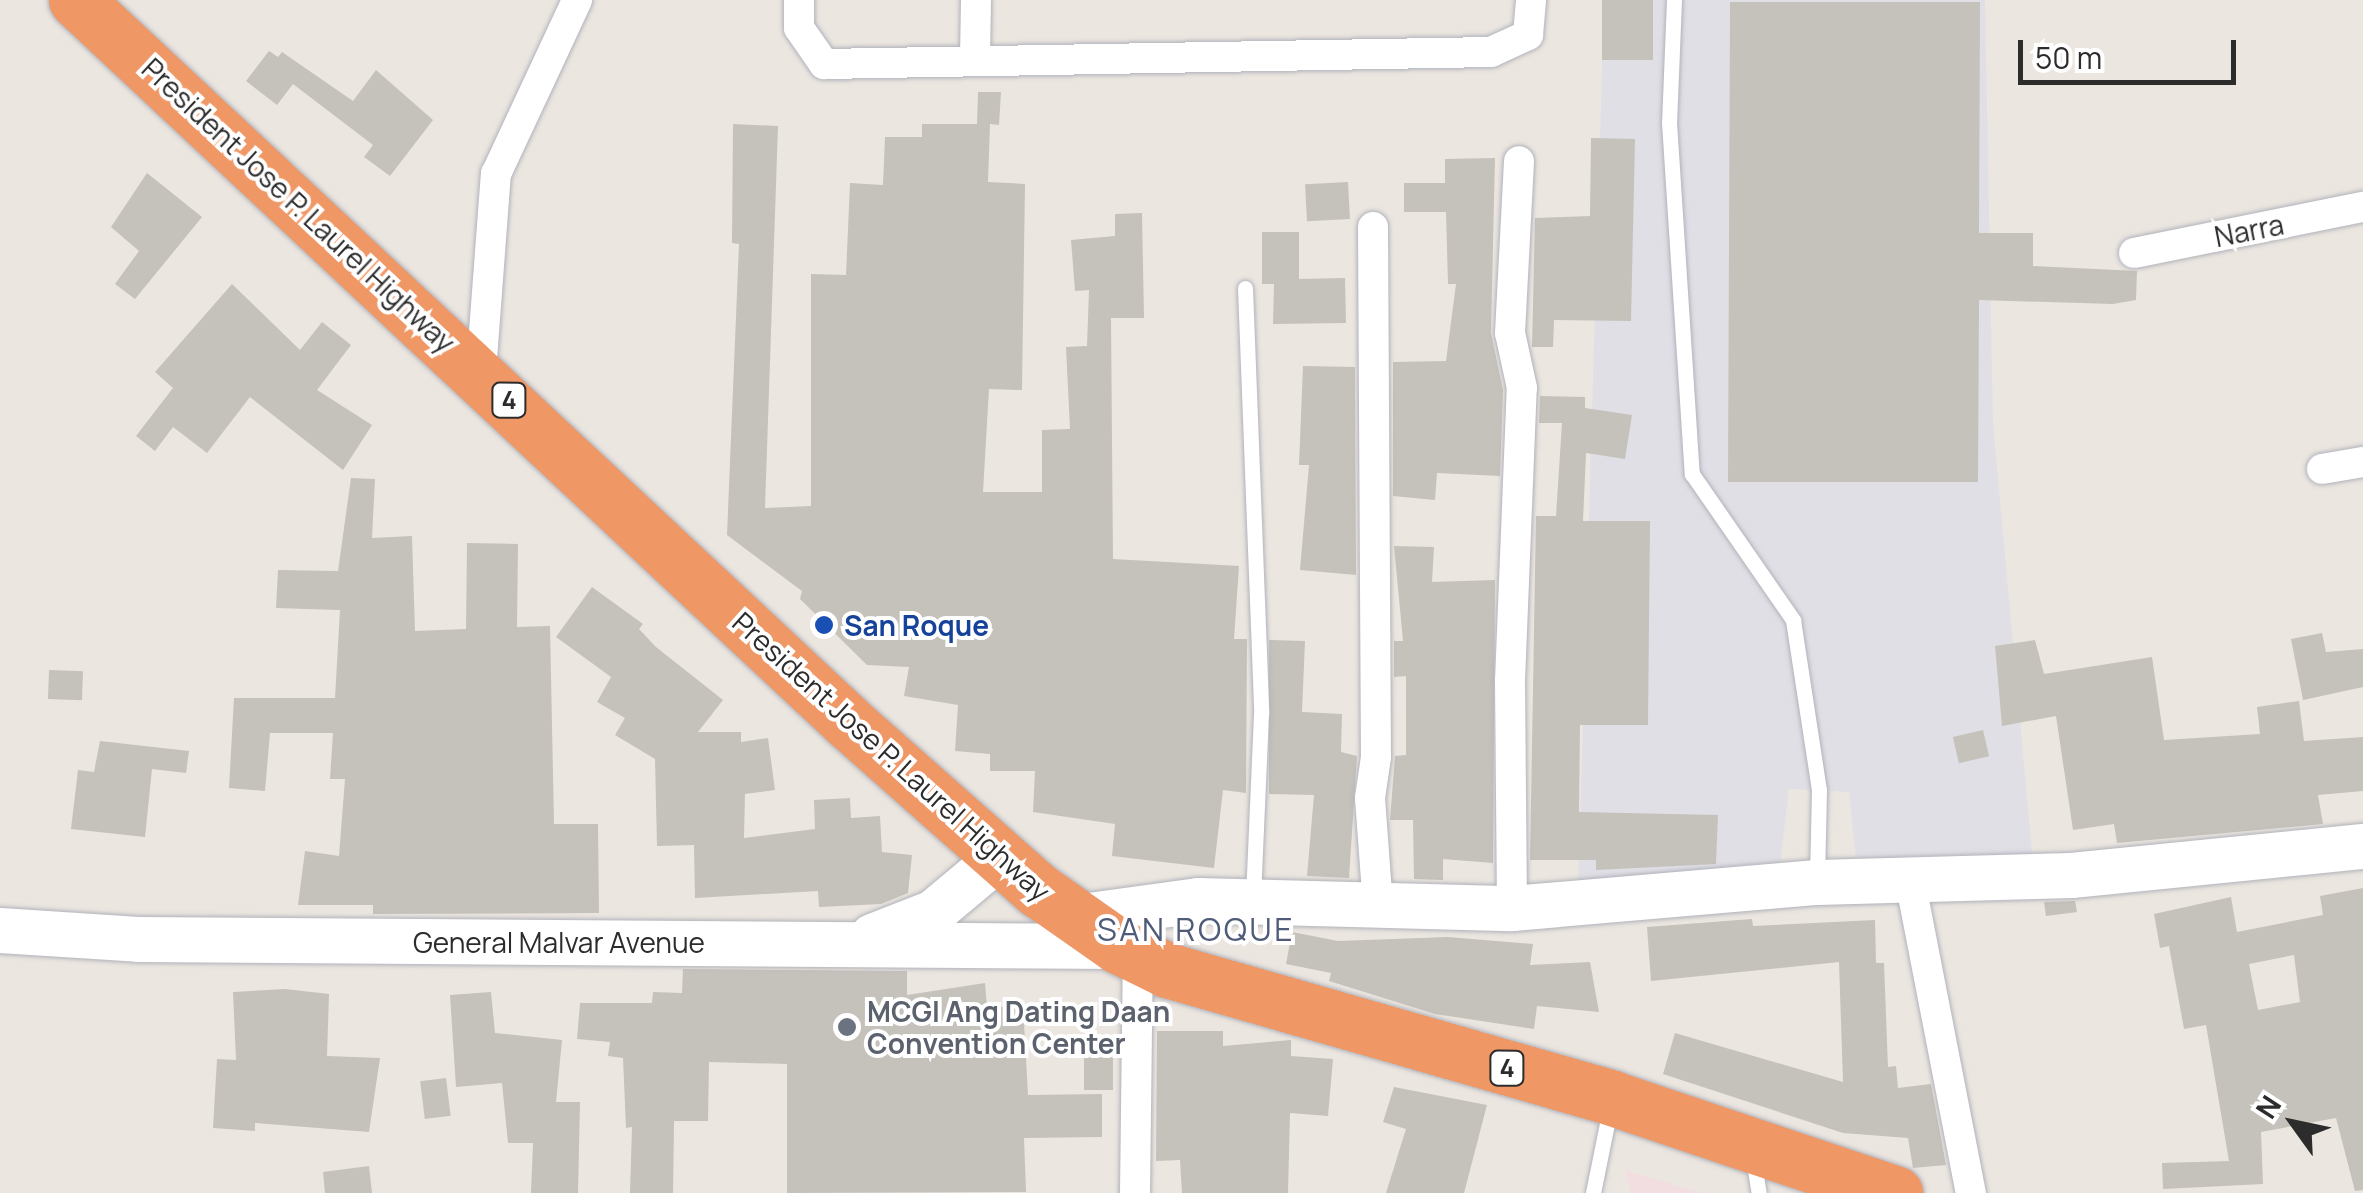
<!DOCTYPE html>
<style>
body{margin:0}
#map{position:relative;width:2363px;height:1193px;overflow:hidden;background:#ece6e0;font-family:Manrope,sans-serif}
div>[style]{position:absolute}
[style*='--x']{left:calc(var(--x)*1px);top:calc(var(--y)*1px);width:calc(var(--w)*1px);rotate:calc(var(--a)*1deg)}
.industrial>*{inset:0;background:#e1dfe6}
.medical>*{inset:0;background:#f2dee1}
.building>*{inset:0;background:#c5c1bb;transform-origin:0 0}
.roads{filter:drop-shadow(0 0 2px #b0b3bb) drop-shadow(0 0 2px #b0b3bb)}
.lane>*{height:15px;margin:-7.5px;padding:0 7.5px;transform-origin:7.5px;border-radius:7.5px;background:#fff}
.street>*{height:30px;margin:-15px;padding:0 15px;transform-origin:15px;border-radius:15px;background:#fff}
.secondary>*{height:45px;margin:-22.5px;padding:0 22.5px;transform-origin:22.5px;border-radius:22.5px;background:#fff}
.highway>*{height:55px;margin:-27.5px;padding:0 27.5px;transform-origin:27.5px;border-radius:27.5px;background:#f09766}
.dots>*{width:28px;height:28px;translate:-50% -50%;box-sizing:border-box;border:5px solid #fff;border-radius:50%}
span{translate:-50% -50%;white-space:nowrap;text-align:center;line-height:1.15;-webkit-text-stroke:8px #fff;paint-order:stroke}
.shield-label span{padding:2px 8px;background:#fff;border:2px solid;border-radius:8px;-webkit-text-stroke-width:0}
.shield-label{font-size:25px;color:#2c2c2c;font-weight:700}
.street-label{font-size:28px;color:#2c2c2c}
.transit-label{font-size:28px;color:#164399;font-weight:700}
.left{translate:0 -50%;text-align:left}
.worship-label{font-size:28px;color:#5b616d;font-weight:700}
.quarter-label{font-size:32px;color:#505b79;letter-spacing:2.5px}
.north{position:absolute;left:2243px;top:1073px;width:100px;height:100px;-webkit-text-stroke:8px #fff;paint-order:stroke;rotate:303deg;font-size:28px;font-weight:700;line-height:40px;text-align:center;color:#2c2c2c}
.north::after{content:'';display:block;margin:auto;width:35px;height:45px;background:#2c2c2c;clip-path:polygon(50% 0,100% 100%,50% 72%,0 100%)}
.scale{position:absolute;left:2018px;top:40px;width:218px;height:45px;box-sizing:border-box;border:5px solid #2c2c2c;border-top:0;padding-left:12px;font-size:30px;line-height:35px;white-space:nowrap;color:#2c2c2c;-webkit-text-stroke:8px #fff;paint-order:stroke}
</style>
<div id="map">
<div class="industrial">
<i style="clip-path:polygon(1604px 0,1985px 0,1993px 424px,2033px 864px,1856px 858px,1849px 792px,1789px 789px,1778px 880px,1578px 893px)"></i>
</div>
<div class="medical">
<i style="clip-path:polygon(1625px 1170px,1701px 1193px,1631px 1193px)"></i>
</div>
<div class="building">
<i style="left:1602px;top:0;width:51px;height:60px"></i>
<i style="clip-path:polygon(1730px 2px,1980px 2px,1979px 233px,2033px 233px,2033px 266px,2137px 271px,2136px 300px,2113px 304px,1979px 300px,1978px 482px,1728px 482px)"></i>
<i style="clip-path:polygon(269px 51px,278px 57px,282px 52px,353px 101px,376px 70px,433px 120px,390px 176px,364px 157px,373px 145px,293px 84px,277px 105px,246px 81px)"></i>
<i style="clip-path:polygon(978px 92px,1001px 92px,999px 125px,990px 124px,988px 182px,1025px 184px,1022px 390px,989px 389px,983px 492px,1042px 492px,1042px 430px,1070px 429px,1066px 347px,1087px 346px,1089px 290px,1075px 291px,1071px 240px,1115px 236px,1115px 214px,1142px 213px,1144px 318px,1111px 318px,1113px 559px,1239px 566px,1234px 639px,1247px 639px,1246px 793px,1223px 790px,1214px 868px,1112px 856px,1115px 824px,1033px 812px,1035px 771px,990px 771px,990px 754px,955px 751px,958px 705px,904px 696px,909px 667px,867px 665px,800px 599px,802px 591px,727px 535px,739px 244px,732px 243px,733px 124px,778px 126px,765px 508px,811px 506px,811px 274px,846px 275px,850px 183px,883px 185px,885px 137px,922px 137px,922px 124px,977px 124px)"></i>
<i style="clip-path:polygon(1591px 138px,1635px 139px,1631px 321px,1554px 320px,1553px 347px,1532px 347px,1535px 218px,1590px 216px)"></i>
<i style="clip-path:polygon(1495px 158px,1491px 333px,1503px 390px,1500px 476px,1437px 473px,1435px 500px,1393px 496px,1393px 362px,1446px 361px,1456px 284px,1448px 284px,1446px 212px,1404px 212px,1404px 183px,1445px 183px,1445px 159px)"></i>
<i style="clip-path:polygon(147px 173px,202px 217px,135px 299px,115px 284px,139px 251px,111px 227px)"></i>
<i style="left:1348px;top:182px;width:37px;height:43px;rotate:87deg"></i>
<i style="clip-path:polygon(1262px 232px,1299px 232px,1299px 279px,1345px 278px,1346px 323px,1273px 324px,1274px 284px,1262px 284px)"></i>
<i style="clip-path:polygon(232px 284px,300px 350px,322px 322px,351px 345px,317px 390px,372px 425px,343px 470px,250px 397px,207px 453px,173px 427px,155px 451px,136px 436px,173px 388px,155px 372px)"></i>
<i style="clip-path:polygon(1303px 366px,1355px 367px,1356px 575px,1300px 570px,1309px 465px,1299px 465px)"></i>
<i style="clip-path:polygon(1540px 396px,1585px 397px,1585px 408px,1632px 415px,1625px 459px,1586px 453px,1583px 521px,1650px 521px,1648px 725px,1580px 725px,1579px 812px,1718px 815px,1716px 864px,1596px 870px,1596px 860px,1530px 860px,1536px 516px,1556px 516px,1562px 423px,1539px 423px)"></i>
<i style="clip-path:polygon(351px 478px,375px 479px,372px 538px,412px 536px,415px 631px,466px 629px,467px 543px,518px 544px,517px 627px,550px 626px,554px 824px,598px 824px,599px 913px,373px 914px,373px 905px,298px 905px,305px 851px,339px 856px,345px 779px,330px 779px,333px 733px,270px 733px,265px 791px,229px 788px,234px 698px,335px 698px,340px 610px,276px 608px,278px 570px,338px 571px)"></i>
<i style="clip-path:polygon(1394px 546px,1434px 547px,1432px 582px,1495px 580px,1493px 863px,1443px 859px,1443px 880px,1414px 879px,1413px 820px,1390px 820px,1395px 756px,1406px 755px,1406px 676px,1394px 677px,1394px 641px,1403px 641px)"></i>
<i style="clip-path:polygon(592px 587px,643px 624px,639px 629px,656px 647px,723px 700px,698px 732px,741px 732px,741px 742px,768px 738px,775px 790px,745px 794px,744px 838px,815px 829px,814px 800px,850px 798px,851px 818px,880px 816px,882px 852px,912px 855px,908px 893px,881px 904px,819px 907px,818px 891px,695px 898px,694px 845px,657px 846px,655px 759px,615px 735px,625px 718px,597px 702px,611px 677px,556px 637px)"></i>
<i style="clip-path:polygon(2322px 633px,2326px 652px,2363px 649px,2363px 687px,2303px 700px,2291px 639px)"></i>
<i style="clip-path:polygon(1269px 640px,1305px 641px,1302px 712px,1342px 714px,1341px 752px,1357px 756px,1349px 878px,1307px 876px,1314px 795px,1269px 794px)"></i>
<i style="clip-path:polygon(2035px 640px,2044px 674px,2152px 657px,2164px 740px,2260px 734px,2257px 707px,2299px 701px,2304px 741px,2363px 737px,2363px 791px,2318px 795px,2323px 824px,2117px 843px,2114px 824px,2073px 830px,2056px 716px,2002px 726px,1995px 646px)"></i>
<i style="left:49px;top:670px;width:34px;height:29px;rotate:2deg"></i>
<i style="left:1983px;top:730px;width:27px;height:31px;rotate:77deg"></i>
<i style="clip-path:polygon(100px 741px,189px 751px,186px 773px,152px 769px,145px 837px,71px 829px,78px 770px,94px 772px)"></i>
<i style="clip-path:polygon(evenodd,2363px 888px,2363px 1190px,2355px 1191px,2336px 1118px,2261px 1132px,2263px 1184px,2163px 1189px,2162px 1163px,2229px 1161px,2206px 1025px,2184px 1029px,2169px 946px,2160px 948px,2154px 914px,2231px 897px,2237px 932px,2323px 915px,2320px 896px,2363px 888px,2294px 955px,2300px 1002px,2258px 1010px,2249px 964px,2294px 955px)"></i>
<i style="clip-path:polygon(2075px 901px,2077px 912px,2046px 916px,2044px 902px)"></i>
<i style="clip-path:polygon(1752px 919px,1753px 926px,1875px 920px,1876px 963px,1884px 963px,1888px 1067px,1896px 1066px,1898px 1088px,1931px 1084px,1946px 1165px,1913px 1168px,1908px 1138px,1843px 1133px,1663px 1074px,1675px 1033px,1843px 1082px,1839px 962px,1651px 981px,1647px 927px)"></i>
<i style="clip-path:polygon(1292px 932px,1338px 941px,1448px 937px,1533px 944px,1530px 965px,1590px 962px,1599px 1012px,1537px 1006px,1534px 1029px,1435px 1014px,1329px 981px,1331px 973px,1286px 964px)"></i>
<i style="clip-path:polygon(683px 969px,907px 971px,907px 995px,985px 983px,987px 1008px,1023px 1005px,1028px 1095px,1102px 1094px,1102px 1137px,1024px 1138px,1026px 1192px,787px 1193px,787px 1064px,709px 1062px,708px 1121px,674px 1121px,673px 1193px,630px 1193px,632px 1127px,626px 1128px,623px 1058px,608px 1056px,610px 1042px,577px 1039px,580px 1003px,652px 1003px,653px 992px,682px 993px)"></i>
<i style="clip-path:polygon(285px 989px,329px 994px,327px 1056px,380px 1058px,369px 1132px,255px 1123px,255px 1131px,213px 1128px,217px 1059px,236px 1060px,233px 992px)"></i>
<i style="clip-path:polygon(491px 992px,495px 1033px,562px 1040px,556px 1102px,580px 1102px,578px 1193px,531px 1193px,533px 1143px,508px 1143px,502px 1083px,456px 1087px,450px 995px)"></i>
<i style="clip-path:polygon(1157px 1031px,1223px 1031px,1223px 1046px,1291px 1040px,1291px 1056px,1333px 1059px,1328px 1116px,1290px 1113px,1288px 1193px,1182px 1193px,1180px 1160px,1156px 1161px)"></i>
<i style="left:1113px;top:1051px;width:39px;height:29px;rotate:90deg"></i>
<i style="left:446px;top:1078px;width:38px;height:26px;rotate:83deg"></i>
<i style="clip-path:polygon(1394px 1087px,1487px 1105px,1464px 1193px,1386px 1193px,1406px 1129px,1383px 1122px)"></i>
<i style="clip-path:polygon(369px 1166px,372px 1193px,325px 1193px,323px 1172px)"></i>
</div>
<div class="roads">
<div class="lane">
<i style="--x:1674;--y:0;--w:122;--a:92.3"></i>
<i style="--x:1669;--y:122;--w:353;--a:86.3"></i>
<i style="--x:1692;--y:474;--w:178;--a:55.3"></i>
<i style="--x:1793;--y:620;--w:172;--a:81.3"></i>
<i style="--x:1819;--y:790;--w:88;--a:91.3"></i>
<i style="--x:1245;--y:288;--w:426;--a:87.8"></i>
<i style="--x:1261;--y:714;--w:185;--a:92.5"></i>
<i style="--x:1753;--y:1157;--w:36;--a:81"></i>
<i style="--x:1593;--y:1193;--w:86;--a:-78.6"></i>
</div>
<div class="street">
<i style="--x:799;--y:0;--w:28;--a:90"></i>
<i style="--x:799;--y:28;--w:44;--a:55.2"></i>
<i style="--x:824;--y:64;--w:667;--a:-1.03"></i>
<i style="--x:1491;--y:52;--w:41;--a:-24.7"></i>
<i style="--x:1528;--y:35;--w:35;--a:-85"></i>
<i style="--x:975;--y:58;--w:58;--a:-89"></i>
<i style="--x:1373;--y:227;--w:530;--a:89.68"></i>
<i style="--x:1376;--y:757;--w:41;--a:98.3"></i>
<i style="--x:1370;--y:798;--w:110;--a:85.8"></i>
<i style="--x:2134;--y:253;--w:234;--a:-11.4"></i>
<i style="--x:481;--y:372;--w:199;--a:-85.7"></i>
<i style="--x:496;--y:174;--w:192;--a:-65"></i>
<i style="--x:2322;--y:469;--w:42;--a:-9.7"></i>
<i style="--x:1910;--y:880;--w:319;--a:79"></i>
<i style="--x:1512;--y:908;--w:227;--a:-90.5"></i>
<i style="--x:1510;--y:681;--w:293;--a:-87.7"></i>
<i style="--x:1522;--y:388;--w:56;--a:-102.3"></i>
<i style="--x:1510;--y:333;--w:172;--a:-87"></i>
<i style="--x:1135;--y:1193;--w:235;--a:-89.3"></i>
</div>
<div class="secondary">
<i style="--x:1074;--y:917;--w:125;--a:-7.8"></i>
<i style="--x:1198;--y:900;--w:314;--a:1.5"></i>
<i style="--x:1512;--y:908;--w:306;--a:-4.9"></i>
<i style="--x:1817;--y:882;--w:254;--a:-1.6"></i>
<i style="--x:2071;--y:875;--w:293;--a:-5.7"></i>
<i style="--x:0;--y:930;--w:138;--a:3.7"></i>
<i style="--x:138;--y:939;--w:980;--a:0.41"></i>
<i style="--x:872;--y:936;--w:66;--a:-21.5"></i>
<i style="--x:933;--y:912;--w:87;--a:-39.9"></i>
</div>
<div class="highway">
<i style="--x:76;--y:0;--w:1057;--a:43.08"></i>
<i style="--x:848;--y:722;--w:254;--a:41.5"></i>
<i style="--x:1038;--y:890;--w:98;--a:35"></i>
<i style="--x:1118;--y:946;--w:55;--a:26.1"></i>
<i style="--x:1167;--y:970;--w:463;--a:16"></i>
<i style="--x:1612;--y:1098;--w:299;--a:18.6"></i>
</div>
</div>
<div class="dots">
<i style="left:824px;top:625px;background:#1a4fb4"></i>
<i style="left:847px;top:1027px;background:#6b7280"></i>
</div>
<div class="shield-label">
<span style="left:509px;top:400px">4</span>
<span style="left:1507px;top:1068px">4</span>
</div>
<div class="street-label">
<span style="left:299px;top:205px;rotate:43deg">President Jose P. Laurel Highway</span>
<span style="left:2249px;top:230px;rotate:-11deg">Narra</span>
<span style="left:892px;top:756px;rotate:42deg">President Jose P. Laurel Highway</span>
<span style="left:559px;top:942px">General Malvar Avenue</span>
</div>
<div class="transit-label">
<span class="left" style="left:844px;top:625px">San Roque</span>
</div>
<div class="worship-label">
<span class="left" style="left:867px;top:1027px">MCGI Ang Dating Daan<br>Convention Center</span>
</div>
<div class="quarter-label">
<span style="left:1196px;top:929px">SAN ROQUE</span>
</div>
<div class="north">N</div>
<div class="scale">50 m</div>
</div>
